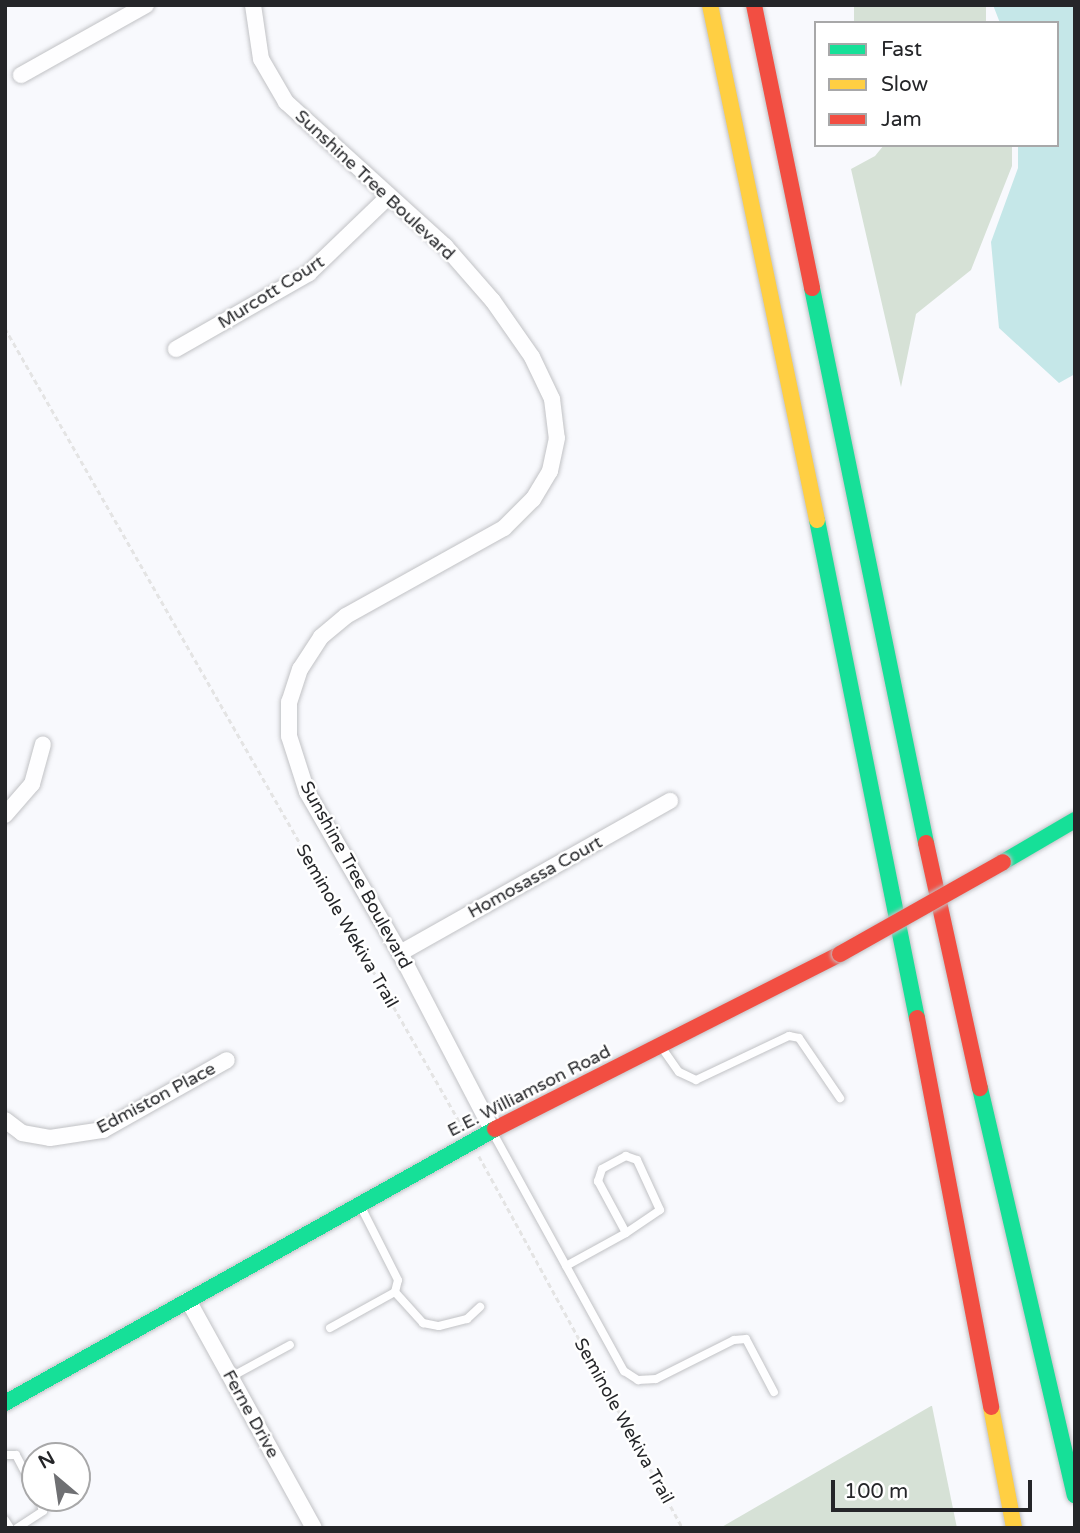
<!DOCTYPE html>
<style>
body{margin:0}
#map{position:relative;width:1080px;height:1533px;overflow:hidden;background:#f8f9fd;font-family:"Varela Round",sans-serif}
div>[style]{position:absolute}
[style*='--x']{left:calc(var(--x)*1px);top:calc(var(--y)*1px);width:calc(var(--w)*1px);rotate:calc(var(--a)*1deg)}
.green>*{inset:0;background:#d6e1d6;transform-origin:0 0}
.water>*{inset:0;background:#c5e7e8}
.path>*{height:2.5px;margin-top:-1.25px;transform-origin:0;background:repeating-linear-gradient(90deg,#e4e4e4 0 5px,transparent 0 8.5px)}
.roads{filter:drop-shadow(0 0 2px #c1c2c5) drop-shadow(0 0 2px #c1c2c5)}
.lane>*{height:8px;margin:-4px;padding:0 4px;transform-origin:4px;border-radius:4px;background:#fefeff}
.street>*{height:16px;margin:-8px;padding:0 8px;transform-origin:8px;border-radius:8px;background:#fefeff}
.fast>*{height:16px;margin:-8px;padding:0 8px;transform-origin:8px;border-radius:8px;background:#16e098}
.slow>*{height:16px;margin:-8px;padding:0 8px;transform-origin:8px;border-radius:8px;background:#ffcf43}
.jam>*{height:16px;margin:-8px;padding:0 8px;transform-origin:8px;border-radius:8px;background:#f24e42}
.bridges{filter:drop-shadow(0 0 2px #c1c2c5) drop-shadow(0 0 2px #c1c2c5)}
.jam-bridge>*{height:16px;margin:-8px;padding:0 8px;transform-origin:8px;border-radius:8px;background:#f24e42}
span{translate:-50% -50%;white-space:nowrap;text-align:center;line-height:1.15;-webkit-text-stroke:5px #fff;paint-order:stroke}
.street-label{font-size:18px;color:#252629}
.frame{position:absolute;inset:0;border:7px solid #252629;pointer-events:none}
.legend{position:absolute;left:814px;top:21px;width:245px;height:126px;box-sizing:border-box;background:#fff;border:2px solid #a8a8a9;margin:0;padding:9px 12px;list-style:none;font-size:21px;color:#252629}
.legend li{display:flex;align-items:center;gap:14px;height:35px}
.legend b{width:35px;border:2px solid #a8a8a9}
.north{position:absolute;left:21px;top:1442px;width:70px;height:70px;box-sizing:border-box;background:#fff;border:2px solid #a8a8a9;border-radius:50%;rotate:331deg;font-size:19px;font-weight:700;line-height:28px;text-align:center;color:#252629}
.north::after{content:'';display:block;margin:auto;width:24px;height:32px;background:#6f7073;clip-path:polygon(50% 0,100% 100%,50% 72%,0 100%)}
.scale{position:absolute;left:831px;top:1480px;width:201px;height:32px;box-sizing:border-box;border:4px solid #252629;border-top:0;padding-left:9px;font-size:21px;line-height:24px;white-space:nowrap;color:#252629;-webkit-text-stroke:5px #fff;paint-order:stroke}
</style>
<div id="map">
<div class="green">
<i style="left:854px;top:5px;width:132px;height:18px"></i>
<i style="clip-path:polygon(884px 145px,1012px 145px,1012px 166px,971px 270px,916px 314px,901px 387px,851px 169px,875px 156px)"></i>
<i style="clip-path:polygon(932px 1406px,957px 1528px,720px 1528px,931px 1406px)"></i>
</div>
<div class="water">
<i style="clip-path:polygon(993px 5px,1075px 5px,1075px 374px,1059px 383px,999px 328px,991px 242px,1018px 168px,1018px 145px,1057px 145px,1057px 23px,1000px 23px)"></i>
</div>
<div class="path">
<i style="--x:5;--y:328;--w:920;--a:60.2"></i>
<i style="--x:479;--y:1156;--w:424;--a:61.3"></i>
</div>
<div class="roads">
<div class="lane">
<i style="--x:662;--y:1048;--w:29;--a:55"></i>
<i style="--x:679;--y:1072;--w:19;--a:25"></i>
<i style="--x:696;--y:1080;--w:103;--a:-25.3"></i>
<i style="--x:789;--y:1036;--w:10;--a:11"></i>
<i style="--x:799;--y:1038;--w:73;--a:55.7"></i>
<i style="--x:493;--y:1133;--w:272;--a:61.2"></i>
<i style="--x:624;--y:1371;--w:17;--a:33"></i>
<i style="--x:638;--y:1380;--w:18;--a:-3"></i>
<i style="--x:656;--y:1379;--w:87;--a:-26.6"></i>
<i style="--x:734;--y:1340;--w:12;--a:-5"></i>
<i style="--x:746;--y:1339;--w:60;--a:62.2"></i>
<i style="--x:566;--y:1266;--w:68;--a:-28.8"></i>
<i style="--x:626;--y:1233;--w:41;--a:-34.1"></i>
<i style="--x:660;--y:1210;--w:55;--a:-114.7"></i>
<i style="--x:637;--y:1160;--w:12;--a:-160"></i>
<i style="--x:626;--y:1156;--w:27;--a:152"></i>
<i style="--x:602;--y:1169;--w:13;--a:108"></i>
<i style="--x:598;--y:1181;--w:59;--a:61.7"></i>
<i style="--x:395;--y:1292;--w:42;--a:47.9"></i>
<i style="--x:423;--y:1323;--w:16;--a:11"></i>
<i style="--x:439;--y:1326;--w:29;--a:-14"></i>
<i style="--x:467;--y:1319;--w:18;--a:-43"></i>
<i style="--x:330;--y:1328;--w:74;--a:-29"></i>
<i style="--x:395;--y:1292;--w:12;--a:-76"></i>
<i style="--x:398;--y:1280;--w:82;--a:-116.9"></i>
<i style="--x:231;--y:1377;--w:67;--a:-28.5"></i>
<i style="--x:5;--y:1455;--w:11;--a:0"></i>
<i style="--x:16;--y:1455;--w:41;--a:62.2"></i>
<i style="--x:5;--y:1520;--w:9;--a:58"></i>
<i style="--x:17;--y:1528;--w:31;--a:-33"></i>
<i style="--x:43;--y:1511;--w:14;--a:-107"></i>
</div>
<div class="street">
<i style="--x:253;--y:5;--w:55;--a:81.6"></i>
<i style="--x:261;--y:59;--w:50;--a:59.8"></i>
<i style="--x:286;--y:102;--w:215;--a:42.2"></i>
<i style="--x:445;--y:246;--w:73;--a:48.9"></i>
<i style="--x:493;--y:301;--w:68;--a:55.1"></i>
<i style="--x:532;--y:357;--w:47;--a:64.5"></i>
<i style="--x:552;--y:399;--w:39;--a:83"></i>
<i style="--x:557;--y:438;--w:34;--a:102"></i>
<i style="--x:550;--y:471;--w:33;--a:121"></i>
<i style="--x:533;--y:499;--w:41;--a:135"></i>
<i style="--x:504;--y:528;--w:181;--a:150.9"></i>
<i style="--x:346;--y:616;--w:33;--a:140"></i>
<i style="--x:321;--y:637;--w:38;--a:123"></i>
<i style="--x:300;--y:669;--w:35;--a:108"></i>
<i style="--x:289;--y:702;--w:34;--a:90"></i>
<i style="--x:289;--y:736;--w:59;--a:72.2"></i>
<i style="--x:307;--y:792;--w:186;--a:60"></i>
<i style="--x:400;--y:953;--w:199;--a:62.5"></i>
<i style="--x:21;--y:75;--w:143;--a:-29.2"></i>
<i style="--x:176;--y:349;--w:153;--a:-29.7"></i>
<i style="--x:309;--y:273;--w:111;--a:-43.9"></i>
<i style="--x:5;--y:815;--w:41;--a:-48.9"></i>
<i style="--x:32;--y:784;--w:41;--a:-74.6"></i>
<i style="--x:400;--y:953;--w:310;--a:-29.4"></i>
<i style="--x:5;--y:1120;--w:21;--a:37"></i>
<i style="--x:22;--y:1133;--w:28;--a:10"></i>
<i style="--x:50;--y:1138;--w:54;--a:-8.6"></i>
<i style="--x:103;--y:1130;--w:142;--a:-29.4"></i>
<i style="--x:188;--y:1300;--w:260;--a:61.1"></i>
</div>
<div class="fast">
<i style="--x:812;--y:288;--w:567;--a:78.39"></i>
<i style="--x:817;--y:520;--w:508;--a:78.65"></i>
<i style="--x:1003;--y:862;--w:83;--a:-30.3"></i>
<i style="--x:980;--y:1088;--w:418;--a:76.9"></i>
<i style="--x:5;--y:1403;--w:561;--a:-29.21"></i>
</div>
<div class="slow">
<i style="--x:710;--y:5;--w:526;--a:78.26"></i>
<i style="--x:991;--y:1407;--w:123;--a:79.2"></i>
</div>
<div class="jam">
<i style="--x:754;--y:5;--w:289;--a:78.4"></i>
<i style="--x:926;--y:843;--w:251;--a:77.6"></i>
<i style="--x:917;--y:1018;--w:396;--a:79.2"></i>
<i style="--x:495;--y:1129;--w:387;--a:-26.9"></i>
</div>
</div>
<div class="bridges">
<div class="jam-bridge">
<i style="--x:840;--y:954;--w:187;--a:-29.4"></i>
</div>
</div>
<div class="street-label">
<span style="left:375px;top:185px;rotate:43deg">Sunshine Tree Boulevard</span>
<span style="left:271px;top:292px;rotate:-32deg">Murcott Court</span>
<span style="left:356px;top:875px;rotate:61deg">Sunshine Tree Boulevard</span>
<span style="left:535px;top:877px;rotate:-29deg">Homosassa Court</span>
<span style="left:347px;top:926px;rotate:60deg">Seminole Wekiva Trail</span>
<span style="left:529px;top:1091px;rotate:-27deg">E.E. Williamson Road</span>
<span style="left:156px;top:1098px;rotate:-28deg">Edmiston Place</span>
<span style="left:251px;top:1414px;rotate:61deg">Ferne Drive</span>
<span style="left:624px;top:1421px;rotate:61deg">Seminole Wekiva Trail</span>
</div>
<div class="frame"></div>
<ul class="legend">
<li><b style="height:9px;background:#16e098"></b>Fast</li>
<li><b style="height:9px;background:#ffcf43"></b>Slow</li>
<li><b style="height:9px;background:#f24e42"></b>Jam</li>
</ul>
<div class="north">N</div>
<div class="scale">100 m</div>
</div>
